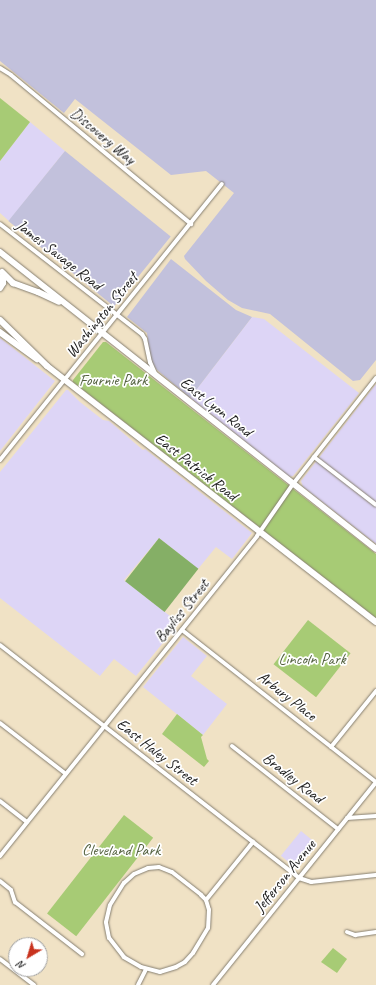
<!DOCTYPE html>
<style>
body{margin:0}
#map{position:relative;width:376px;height:985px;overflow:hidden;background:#f0e2c5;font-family:Caveat,sans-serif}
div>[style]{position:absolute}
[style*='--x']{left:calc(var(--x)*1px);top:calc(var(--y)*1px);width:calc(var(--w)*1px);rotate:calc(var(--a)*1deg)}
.built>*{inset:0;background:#ddd5f6;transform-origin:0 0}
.industrial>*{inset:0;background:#c2c1dc;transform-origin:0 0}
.green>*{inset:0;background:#a7cb75;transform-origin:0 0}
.forest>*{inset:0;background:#85af66;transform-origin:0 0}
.roads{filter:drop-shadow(0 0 1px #867f70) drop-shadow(0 0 1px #867f70)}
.minor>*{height:4px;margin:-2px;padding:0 2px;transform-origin:2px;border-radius:2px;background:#fff}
.major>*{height:5.5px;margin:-2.75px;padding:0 2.75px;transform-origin:2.75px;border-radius:2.75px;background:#fff}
.highway>*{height:6px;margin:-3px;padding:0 3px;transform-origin:3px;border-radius:3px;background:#fff}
span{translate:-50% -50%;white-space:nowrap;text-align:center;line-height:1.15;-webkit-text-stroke:3.5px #fff;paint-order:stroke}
.street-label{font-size:16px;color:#1c1c1c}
.park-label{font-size:16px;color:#546240}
.north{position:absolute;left:8px;top:937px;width:40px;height:40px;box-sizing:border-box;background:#fff;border:1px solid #a4a4a4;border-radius:50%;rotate:218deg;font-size:11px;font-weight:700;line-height:16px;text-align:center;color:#1c1c1c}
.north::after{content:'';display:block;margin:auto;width:14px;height:18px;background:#c8321e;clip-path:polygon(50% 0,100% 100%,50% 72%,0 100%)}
</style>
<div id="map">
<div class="built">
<i style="clip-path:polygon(30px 122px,65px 151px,9px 221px,0 213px,0 161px)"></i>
<i style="clip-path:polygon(252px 317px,264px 319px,359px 393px,293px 476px,289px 477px,190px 398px)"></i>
<i style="clip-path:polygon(0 338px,55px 381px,0 451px)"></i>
<i style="clip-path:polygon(376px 384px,376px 544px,303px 487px,301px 481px)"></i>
<i style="clip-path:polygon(66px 390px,68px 390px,80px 402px,103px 420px,109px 421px,143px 450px,145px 449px,252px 533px,232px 559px,216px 547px,198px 569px,159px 538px,124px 580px,179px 623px,136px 676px,114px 659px,100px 676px,0 598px,0 472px)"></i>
<i style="clip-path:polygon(183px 637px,207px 656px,191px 676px,227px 704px,203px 735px,143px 687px)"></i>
<i style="left:301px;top:831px;width:21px;height:32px;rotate:39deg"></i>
</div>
<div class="industrial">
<i style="clip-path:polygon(0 0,376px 0,376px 360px,360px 380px,353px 381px,270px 314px,242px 308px,228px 300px,206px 281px,185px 259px,184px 256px,234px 193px,206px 171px,171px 175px,75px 99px,64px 113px,0 61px)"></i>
<i style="left:65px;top:151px;width:136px;height:90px;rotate:39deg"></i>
<i style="clip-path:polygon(171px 259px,236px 310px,252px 317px,190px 398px,156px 369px,150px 360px,147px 333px,127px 317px)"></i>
</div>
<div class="green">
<i style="clip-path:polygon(0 98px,30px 122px,0 161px)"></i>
<i style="clip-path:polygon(103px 342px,106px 342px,376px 554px,376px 618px,73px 382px,73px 380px)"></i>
<i style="left:308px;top:620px;width:54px;height:56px;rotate:38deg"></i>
<i style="clip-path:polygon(177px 714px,203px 735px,201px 737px,207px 759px,209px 761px,204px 767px,162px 734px)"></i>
<i style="left:124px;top:815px;width:37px;height:125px;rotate:38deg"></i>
<i style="clip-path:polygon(333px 948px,347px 959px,337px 973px,321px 962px)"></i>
</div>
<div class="forest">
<i style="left:159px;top:538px;width:50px;height:55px;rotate:38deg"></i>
</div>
<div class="roads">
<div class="minor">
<i style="--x:0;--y:68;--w:13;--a:32"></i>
<i style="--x:11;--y:75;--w:234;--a:39.6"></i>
<i style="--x:0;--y:224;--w:180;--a:37.8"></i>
<i style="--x:142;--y:334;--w:6;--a:59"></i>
<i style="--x:145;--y:339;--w:24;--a:78"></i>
<i style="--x:150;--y:362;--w:12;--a:66"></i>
<i style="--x:314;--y:457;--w:78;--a:37.7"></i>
<i style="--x:0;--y:460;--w:354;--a:-51.2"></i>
<i style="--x:182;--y:630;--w:246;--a:38.1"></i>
<i style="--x:0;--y:645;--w:379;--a:37.9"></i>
<i style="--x:299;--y:878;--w:13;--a:18"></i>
<i style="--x:311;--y:882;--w:65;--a:-6.1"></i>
<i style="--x:0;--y:723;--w:83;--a:37.7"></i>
<i style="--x:232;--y:746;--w:135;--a:38.1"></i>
<i style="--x:331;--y:747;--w:72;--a:-51.2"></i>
<i style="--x:0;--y:801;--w:34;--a:38"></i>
<i style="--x:347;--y:818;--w:29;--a:-4"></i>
<i style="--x:0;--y:856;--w:410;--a:-51.2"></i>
<i style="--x:257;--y:536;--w:63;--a:-55.3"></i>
<i style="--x:293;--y:484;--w:135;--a:-51.9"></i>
<i style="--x:159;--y:867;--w:14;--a:21"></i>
<i style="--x:172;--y:872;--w:37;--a:38"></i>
<i style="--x:201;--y:895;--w:7;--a:45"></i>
<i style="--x:206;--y:900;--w:10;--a:73"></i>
<i style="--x:209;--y:910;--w:18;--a:93"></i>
<i style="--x:208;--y:928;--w:29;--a:121"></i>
<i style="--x:193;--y:953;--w:12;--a:132"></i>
<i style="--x:185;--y:962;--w:10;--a:151"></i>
<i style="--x:176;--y:967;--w:17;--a:163"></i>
<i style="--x:160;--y:972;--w:20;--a:-165"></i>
<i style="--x:141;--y:967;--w:20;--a:-150"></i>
<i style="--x:124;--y:957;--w:24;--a:-128"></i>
<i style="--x:109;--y:938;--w:16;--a:-101"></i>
<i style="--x:106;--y:922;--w:17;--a:-77"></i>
<i style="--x:110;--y:905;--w:26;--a:-58"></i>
<i style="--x:124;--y:883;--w:13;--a:-42"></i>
<i style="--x:134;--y:874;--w:15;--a:-23"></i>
<i style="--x:148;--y:868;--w:11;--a:-5"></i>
<i style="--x:0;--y:881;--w:14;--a:39"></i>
<i style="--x:11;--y:890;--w:13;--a:72"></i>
<i style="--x:15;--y:902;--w:85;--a:37.8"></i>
<i style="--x:206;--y:900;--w:75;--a:-51"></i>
<i style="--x:347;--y:932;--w:9;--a:21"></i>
<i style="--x:355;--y:935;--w:21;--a:-8"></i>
<i style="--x:0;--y:959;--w:43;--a:37.4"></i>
<i style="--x:138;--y:985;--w:18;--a:-63"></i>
<i style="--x:213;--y:985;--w:260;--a:-51.2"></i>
</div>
<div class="major">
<i style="--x:0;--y:332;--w:46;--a:36.1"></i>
</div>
<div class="highway">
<i style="--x:0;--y:252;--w:479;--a:38.3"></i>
<i style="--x:2;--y:272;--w:16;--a:45"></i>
<i style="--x:13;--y:283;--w:27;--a:20"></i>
<i style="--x:38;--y:292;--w:23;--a:25"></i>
<i style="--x:0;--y:288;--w:6;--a:-59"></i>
<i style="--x:3;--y:283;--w:8;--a:-90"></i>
<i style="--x:0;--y:320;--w:66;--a:44.4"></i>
<i style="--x:47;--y:366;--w:417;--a:37.9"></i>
</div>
</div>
<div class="street-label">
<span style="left:103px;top:136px;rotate:40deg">Discovery Way</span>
<span style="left:59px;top:255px;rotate:38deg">James Savage Road</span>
<span style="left:102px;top:315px;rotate:-51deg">Washington Street</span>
<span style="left:216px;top:407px;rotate:38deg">East Lyon Road</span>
<span style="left:196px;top:467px;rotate:38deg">East Patrick Road</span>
<span style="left:182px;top:611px;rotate:-51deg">Bayliss Street</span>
<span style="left:287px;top:696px;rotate:38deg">Arbury Place</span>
<span style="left:157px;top:752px;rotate:38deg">East Haley Street</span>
<span style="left:293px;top:778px;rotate:38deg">Bradley Road</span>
<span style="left:285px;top:876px;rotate:-51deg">Jefferson Avenue</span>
</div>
<div class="park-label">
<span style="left:113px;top:380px">Fournie Park</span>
<span style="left:312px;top:659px">Lincoln Park</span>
<span style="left:121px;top:850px">Cleveland Park</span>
</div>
<div class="north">N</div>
</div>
